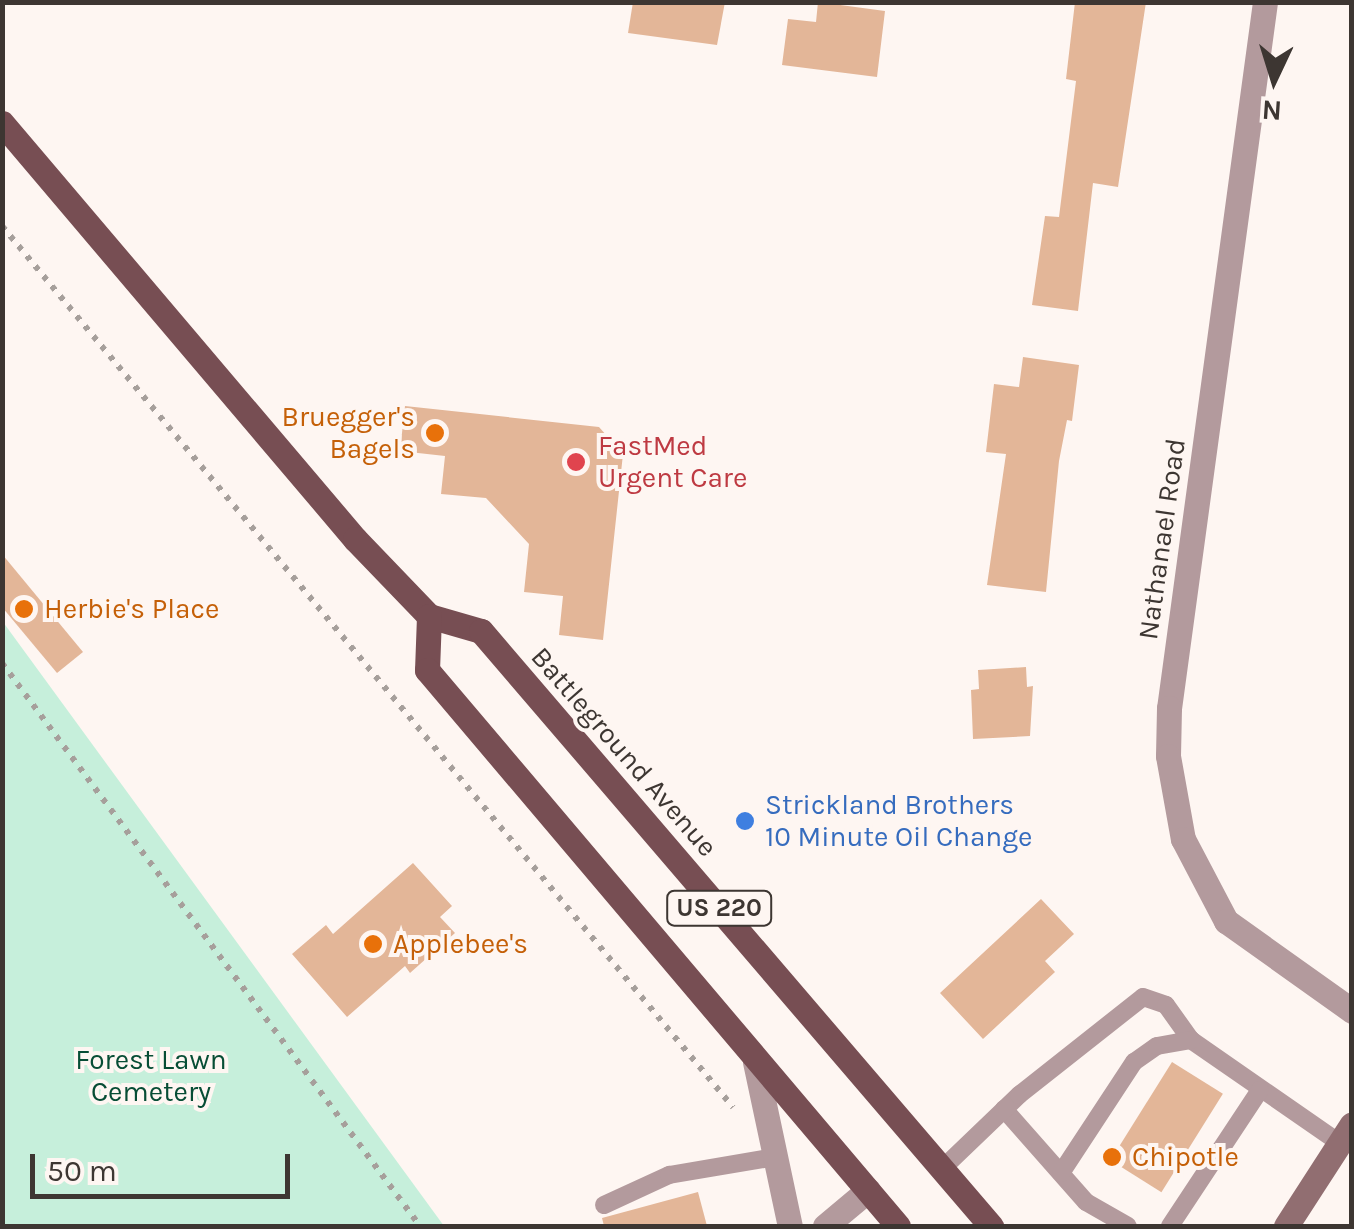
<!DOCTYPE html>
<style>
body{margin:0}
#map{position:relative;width:1354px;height:1229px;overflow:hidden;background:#fef6f2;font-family:Karla,sans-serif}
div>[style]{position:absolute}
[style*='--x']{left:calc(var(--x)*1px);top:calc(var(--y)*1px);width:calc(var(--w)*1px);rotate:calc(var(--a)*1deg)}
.green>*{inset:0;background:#c6efdb}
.building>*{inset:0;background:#e3b698;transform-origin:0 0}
.path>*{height:6px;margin-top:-3px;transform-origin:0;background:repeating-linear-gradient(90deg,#a69f9b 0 5px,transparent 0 13px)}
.service>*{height:18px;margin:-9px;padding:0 9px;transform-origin:9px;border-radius:9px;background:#b39a9d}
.minor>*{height:25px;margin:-12.5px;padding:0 12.5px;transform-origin:12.5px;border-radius:12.5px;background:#b39a9d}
.secondary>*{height:25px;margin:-12.5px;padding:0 12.5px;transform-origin:12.5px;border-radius:12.5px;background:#916e71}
.primary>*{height:25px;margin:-12.5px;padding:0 12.5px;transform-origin:12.5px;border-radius:12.5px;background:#774e53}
.dots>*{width:28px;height:28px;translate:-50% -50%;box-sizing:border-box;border:5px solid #fef6f2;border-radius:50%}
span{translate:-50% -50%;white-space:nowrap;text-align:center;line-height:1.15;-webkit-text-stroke:8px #fef6f2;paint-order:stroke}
.shield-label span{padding:2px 8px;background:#fef6f2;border:2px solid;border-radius:8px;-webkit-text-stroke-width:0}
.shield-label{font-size:25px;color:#3d3632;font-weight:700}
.food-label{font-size:28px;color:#c56008}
.right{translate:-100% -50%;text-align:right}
.left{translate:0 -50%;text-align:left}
.health-label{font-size:28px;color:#be3a42}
.street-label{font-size:28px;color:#3d3632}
.shop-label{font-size:28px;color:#366cbe}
.park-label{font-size:28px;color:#074d35}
.frame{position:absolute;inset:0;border:5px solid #3d3632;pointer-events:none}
.north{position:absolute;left:1224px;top:30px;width:100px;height:100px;-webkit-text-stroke:8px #fef6f2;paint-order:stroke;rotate:184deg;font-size:28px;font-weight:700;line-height:40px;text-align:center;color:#3d3632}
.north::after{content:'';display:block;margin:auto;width:35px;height:45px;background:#3d3632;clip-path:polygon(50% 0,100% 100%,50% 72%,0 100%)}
.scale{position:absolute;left:30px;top:1154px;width:260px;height:45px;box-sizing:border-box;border:5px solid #3d3632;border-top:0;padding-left:12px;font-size:30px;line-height:35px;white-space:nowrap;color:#3d3632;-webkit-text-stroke:8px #fef6f2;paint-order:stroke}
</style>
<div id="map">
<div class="green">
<i style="clip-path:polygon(3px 622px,444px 1226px,3px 1226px)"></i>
</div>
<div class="building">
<i style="clip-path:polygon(633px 2px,725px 2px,717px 45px,628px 33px)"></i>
<i style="clip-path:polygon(818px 2px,885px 11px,877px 77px,782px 65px,788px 19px,816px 22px)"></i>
<i style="clip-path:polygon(1075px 2px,1146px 2px,1118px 187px,1093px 183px,1078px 311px,1032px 305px,1045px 216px,1059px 217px,1076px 81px,1066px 79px)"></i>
<i style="clip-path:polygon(1023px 357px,1079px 365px,1072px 421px,1067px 420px,1059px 461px,1046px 592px,987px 585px,1006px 454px,986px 452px,994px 384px,1019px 387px)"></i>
<i style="clip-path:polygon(405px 406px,599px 427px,623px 454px,603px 640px,559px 635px,563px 596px,524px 592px,529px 544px,486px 498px,441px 494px,445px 456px,400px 451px)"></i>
<i style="clip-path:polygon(2px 554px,83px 652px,57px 673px,2px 607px)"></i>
<i style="clip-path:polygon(1026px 667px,1027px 687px,1033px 686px,1030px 736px,973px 739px,971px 690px,979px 689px,978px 670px)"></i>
<i style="clip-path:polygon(413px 863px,452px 906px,440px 917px,455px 933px,410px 973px,405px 966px,347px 1017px,292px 954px,326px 925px,333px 934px)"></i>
<i style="clip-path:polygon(1041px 899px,1074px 934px,1045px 961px,1055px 972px,983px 1039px,940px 993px)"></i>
<i style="left:1172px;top:1062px;width:60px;height:116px;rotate:32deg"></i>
<i style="clip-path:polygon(698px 1192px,707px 1226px,604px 1226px,602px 1218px)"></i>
</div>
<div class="path">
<i style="--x:2;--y:226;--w:1145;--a:50.32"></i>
<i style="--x:2;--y:663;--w:701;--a:53.41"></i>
</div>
<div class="service">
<i style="--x:1004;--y:1109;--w:124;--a:48.6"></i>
<i style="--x:1086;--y:1202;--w:48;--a:29.7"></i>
<i style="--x:944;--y:1167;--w:104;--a:-43.8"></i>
<i style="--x:1019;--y:1095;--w:158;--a:-38.3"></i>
<i style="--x:1143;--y:997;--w:24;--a:19"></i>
<i style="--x:1166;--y:1005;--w:43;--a:54.5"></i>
<i style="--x:1191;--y:1040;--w:181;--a:34.7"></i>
<i style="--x:1061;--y:1173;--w:133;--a:-56.7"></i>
<i style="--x:1134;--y:1062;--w:28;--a:-35"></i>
<i style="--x:1157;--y:1046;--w:35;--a:-10"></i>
<i style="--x:604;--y:1205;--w:72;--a:-24.8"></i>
<i style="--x:669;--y:1175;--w:108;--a:-9.6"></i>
<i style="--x:1170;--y:1226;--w:163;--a:-56.5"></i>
</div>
<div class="minor">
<i style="--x:1265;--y:2;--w:712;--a:97.74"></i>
<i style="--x:1169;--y:708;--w:48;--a:91.2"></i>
<i style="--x:1168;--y:756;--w:84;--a:79.8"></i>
<i style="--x:1183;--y:839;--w:93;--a:62.3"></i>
<i style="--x:1226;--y:921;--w:155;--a:35.5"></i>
<i style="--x:755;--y:1062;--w:168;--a:78"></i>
<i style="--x:825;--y:1226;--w:56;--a:-39.9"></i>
</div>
<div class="secondary">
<i style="--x:1286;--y:1226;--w:121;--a:-57.1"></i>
</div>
<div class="primary">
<i style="--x:2;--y:123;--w:546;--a:49.68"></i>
<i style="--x:355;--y:539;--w:107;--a:46.1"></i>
<i style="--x:429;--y:616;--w:54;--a:16.1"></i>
<i style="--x:481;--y:631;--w:784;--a:49.4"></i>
<i style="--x:429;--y:616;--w:54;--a:92.1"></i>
<i style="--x:427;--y:670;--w:729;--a:49.73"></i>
</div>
<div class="dots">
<i style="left:435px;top:433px;background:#e8710a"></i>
<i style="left:576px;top:462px;background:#e0444e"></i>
<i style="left:24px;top:609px;background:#e8710a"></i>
<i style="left:745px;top:821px;background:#3f7fe0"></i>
<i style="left:373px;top:944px;background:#e8710a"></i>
<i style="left:1112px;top:1157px;background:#e8710a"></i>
</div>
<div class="shield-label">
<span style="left:719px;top:908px">US 220</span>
</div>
<div class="food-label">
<span class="right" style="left:415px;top:433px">Bruegger's<br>Bagels</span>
<span class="left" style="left:44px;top:609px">Herbie's Place</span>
<span class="left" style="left:393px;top:944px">Applebee's</span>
<span class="left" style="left:1132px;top:1157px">Chipotle</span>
</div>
<div class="health-label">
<span class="left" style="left:598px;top:462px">FastMed<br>Urgent Care</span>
</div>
<div class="street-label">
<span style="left:1162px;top:539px;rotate:-82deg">Nathanael Road</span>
<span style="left:624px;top:752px;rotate:49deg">Battleground Avenue</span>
</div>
<div class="shop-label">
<span class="left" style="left:765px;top:821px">Strickland Brothers<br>10 Minute Oil Change</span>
</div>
<div class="park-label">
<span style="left:151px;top:1076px">Forest Lawn<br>Cemetery</span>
</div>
<div class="frame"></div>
<div class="north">N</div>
<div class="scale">50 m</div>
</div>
